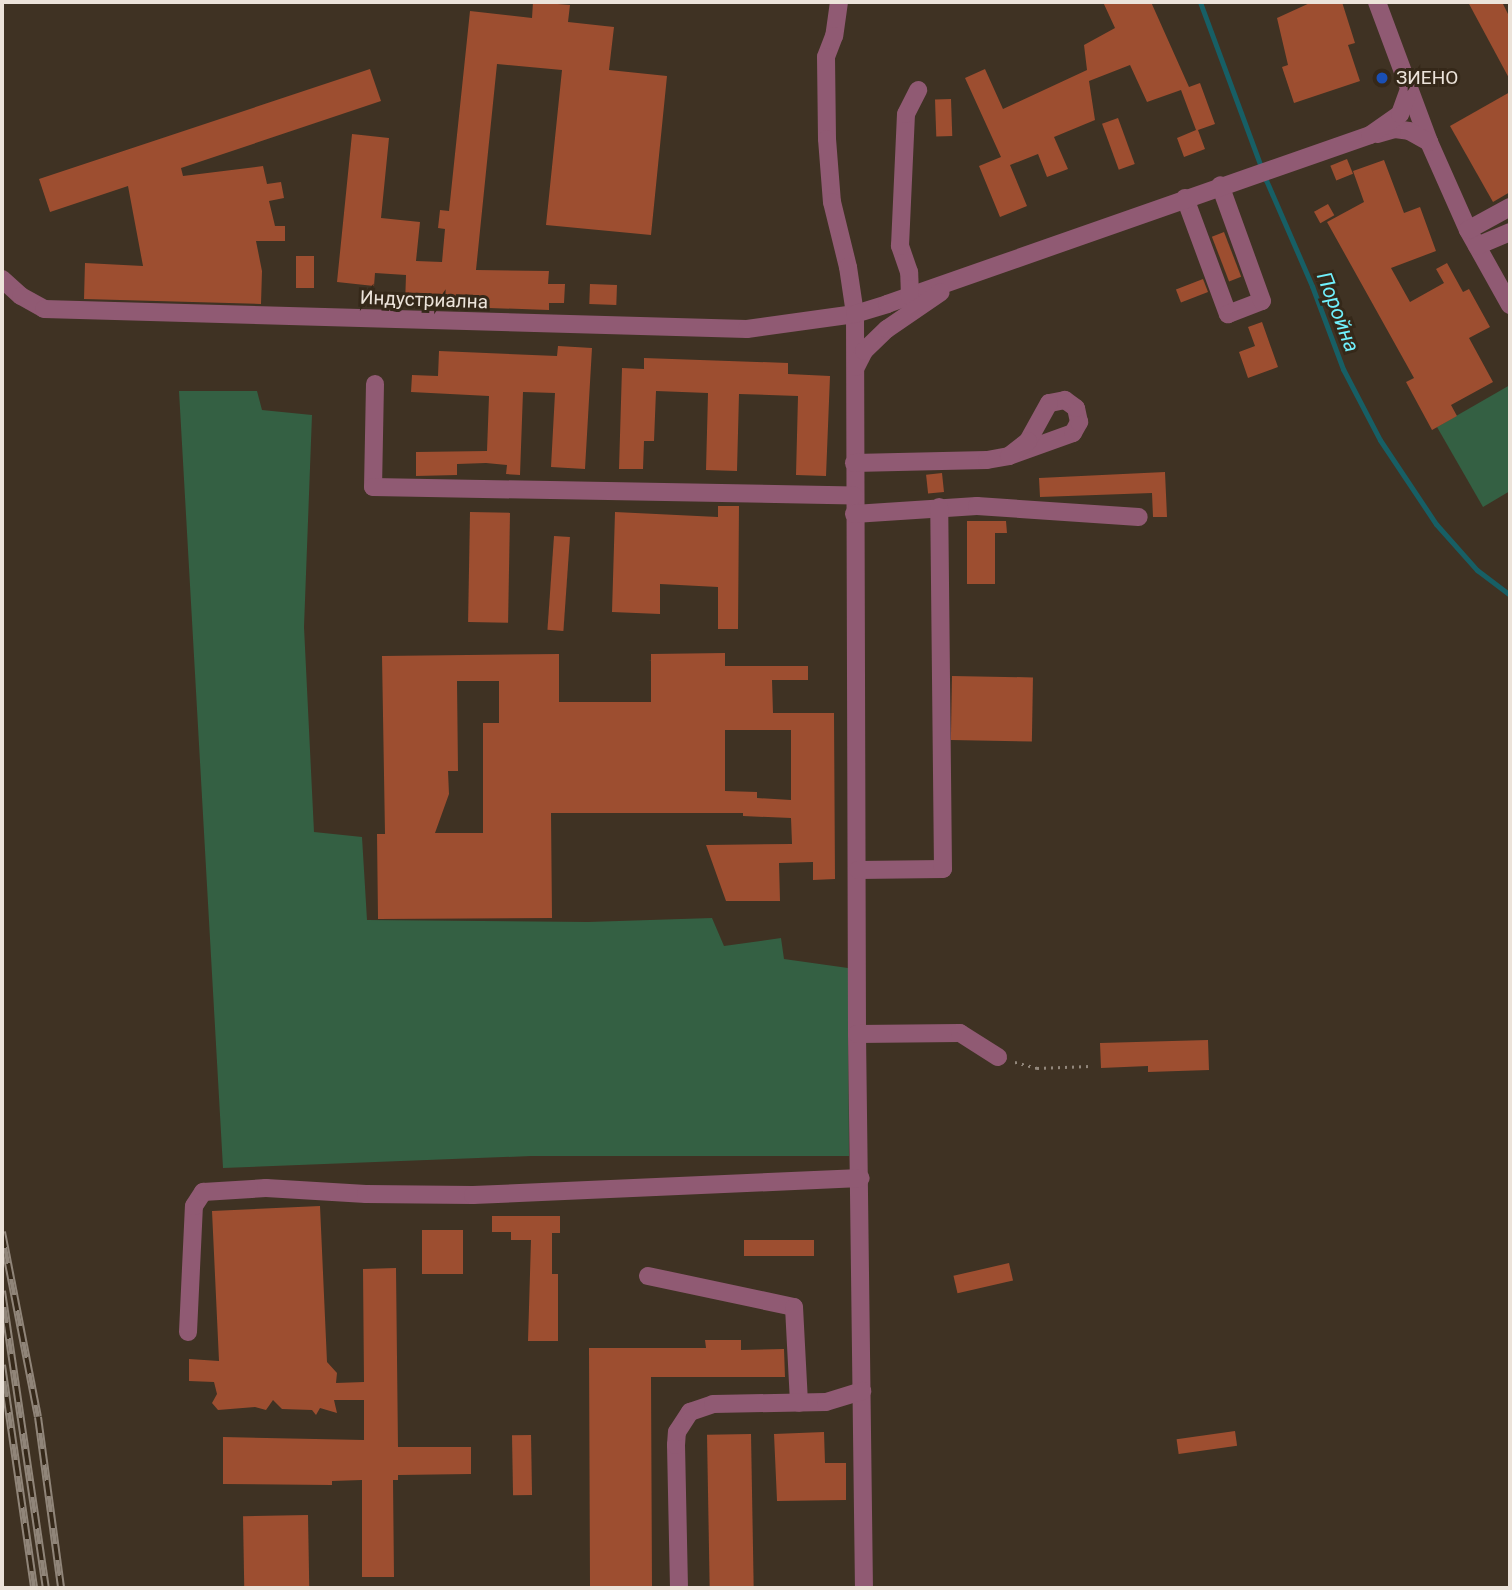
<!DOCTYPE html>
<meta charset="utf-8">
<style>
body{margin:0}
#map{position:relative;width:1512px;height:1590px;overflow:hidden;background:#3f3223;font-family:Roboto,sans-serif}
div>[style]{position:absolute}
[style*='--x']{left:calc(var(--x)*1px);top:calc(var(--y)*1px);width:calc(var(--w)*1px);rotate:calc(var(--a)*1deg)}
.green>*{inset:0;background:#346043}
.stream>*{height:5px;margin:-2.5px;padding:0 2.5px;transform-origin:2.5px;border-radius:2.5px;background:#175f65}
.building>*{inset:0;background:#9d4e30;transform-origin:0 0}
.path>*{height:2.5px;margin-top:-1.25px;transform-origin:0;background:repeating-linear-gradient(90deg,#92877b 0 2px,transparent 0 7px)}
.minor>*{height:18px;margin:-9px;padding:0 9px;transform-origin:9px;border-radius:9px;background:#905a73}
.rail>*{height:8px;margin-top:-4px;transform-origin:0;background:repeating-linear-gradient(90deg,#352819 0 16px,#908579 0 32px);box-sizing:border-box;border-block:2px solid #908579}
.dots>*{width:19px;height:19px;translate:-50% -50%;box-sizing:border-box;border:4px solid #352819;border-radius:50%}
span{translate:-50% -50%;white-space:nowrap;text-align:center;line-height:1.15;-webkit-text-stroke:6px #352819;paint-order:stroke}
.poi-label{font-size:19px;color:#ece3da}
.left{translate:0 -50%;text-align:left}
.street-label{font-size:19px;color:#ece3da}
.water-label{font-size:21px;color:#70f1fd;font-style:italic}
.frame{position:absolute;inset:0;border:4px solid #ece3da;pointer-events:none}
</style>
<div id="map">
<div class="green">
<i style="clip-path:polygon(1510px 385px,1510px 491px,1483px 507px,1437px 427px)"></i>
<i style="clip-path:polygon(179px 391px,257px 391px,262px 410px,312px 415px,304px 627px,314px 832px,362px 837px,367px 920px,588px 922px,712px 918px,724px 946px,781px 938px,784px 959px,848px 968px,849px 1156px,531px 1156px,223px 1168px)"></i>
</div>
<div class="stream">
<i style="--x:1200;--y:2;--w:190;--a:69.7"></i>
<i style="--x:1266;--y:180;--w:116;--a:66.5"></i>
<i style="--x:1312;--y:286;--w:89;--a:69.5"></i>
<i style="--x:1343;--y:369;--w:80;--a:62.5"></i>
<i style="--x:1380;--y:440;--w:101;--a:56.3"></i>
<i style="--x:1436;--y:524;--w:62;--a:48.3"></i>
<i style="--x:1477;--y:570;--w:41;--a:37.1"></i>
</div>
<div class="building">
<i style="clip-path:polygon(533px 2px,570px 5px,568px 22px,614px 27px,609px 70px,667px 76px,651px 235px,546px 225px,562px 70px,497px 64px,476px 270px,549px 271px,548px 284px,565px 284px,564px 303px,549px 303px,549px 310px,405px 305px,406px 275px,375px 273px,374px 286px,337px 282px,352px 134px,389px 138px,381px 218px,420px 222px,416px 261px,442px 262px,445px 229px,438px 228px,440px 210px,449px 211px,470px 11px,532px 18px)"></i>
<i style="clip-path:polygon(1103px 2px,1151px 2px,1189px 87px,1200px 83px,1215px 124px,1198px 130px,1205px 149px,1184px 157px,1177px 138px,1196px 130px,1181px 90px,1147px 102px,1130px 65px,1089px 81px,1095px 120px,1054px 137px,1068px 169px,1047px 177px,1038px 154px,1010px 165px,1027px 206px,1000px 217px,979px 166px,1001px 157px,965px 78px,985px 69px,1003px 109px,1087px 70px,1084px 45px,1115px 28px)"></i>
<i style="clip-path:polygon(1312px 2px,1342px 2px,1355px 43px,1348px 45px,1360px 81px,1294px 103px,1282px 67px,1288px 65px,1277px 18px)"></i>
<i style="clip-path:polygon(1468px 2px,1502px 2px,1510px 18px,1510px 80px)"></i>
<i style="clip-path:polygon(370px 69px,381px 101px,181px 168px,183px 176px,263px 166px,267px 184px,281px 182px,284px 198px,269px 201px,275px 226px,285px 226px,285px 241px,256px 241px,262px 271px,261px 304px,84px 299px,85px 263px,143px 266px,128px 186px,50px 212px,39px 179px)"></i>
<i style="clip-path:polygon(1510px 92px,1510px 192px,1493px 202px,1450px 126px)"></i>
<i style="left:951px;top:99px;width:37px;height:16px;rotate:88deg"></i>
<i style="left:1118px;top:118px;width:49px;height:17px;rotate:70deg"></i>
<i style="left:1347px;top:159px;width:16px;height:18px;rotate:68deg"></i>
<i style="clip-path:polygon(1384px 160px,1404px 213px,1420px 207px,1436px 251px,1391px 268px,1410px 302px,1444px 283px,1436px 269px,1447px 263px,1463px 292px,1469px 289px,1490px 327px,1469px 338px,1493px 382px,1451px 405px,1457px 416px,1432px 430px,1406px 382px,1414px 378px,1327px 222px,1364px 202px,1353px 171px)"></i>
<i style="left:1328px;top:204px;width:13px;height:16px;rotate:61deg"></i>
<i style="left:1224px;top:232px;width:48px;height:13px;rotate:69deg"></i>
<i style="left:296px;top:256px;width:18px;height:32px"></i>
<i style="left:1203px;top:279px;width:14px;height:29px;rotate:69deg"></i>
<i style="left:590px;top:284px;width:27px;height:20px;rotate:2deg"></i>
<i style="clip-path:polygon(1262px 322px,1278px 367px,1248px 378px,1239px 352px,1255px 346px,1248px 327px)"></i>
<i style="clip-path:polygon(558px 346px,592px 348px,585px 469px,551px 467px,555px 393px,523px 392px,520px 475px,506px 474px,507px 465px,486px 463px,457px 464px,457px 475px,416px 476px,416px 452px,487px 451px,489px 396px,411px 392px,412px 375px,438px 376px,439px 351px,557px 356px)"></i>
<i style="clip-path:polygon(644px 358px,788px 363px,788px 374px,830px 376px,826px 476px,796px 475px,798px 396px,739px 394px,737px 471px,706px 470px,708px 393px,656px 391px,654px 441px,644px 441px,643px 469px,619px 469px,622px 368px,644px 369px)"></i>
<i style="clip-path:polygon(1165px 472px,1167px 517px,1153px 517px,1152px 493px,1040px 497px,1039px 478px)"></i>
<i style="left:942px;top:473px;width:19px;height:16px;rotate:84deg"></i>
<i style="clip-path:polygon(718px 506px,739px 506px,738px 629px,718px 629px,718px 587px,660px 584px,660px 614px,612px 612px,615px 512px,718px 517px)"></i>
<i style="left:470px;top:512px;width:40px;height:110px;rotate:1deg"></i>
<i style="clip-path:polygon(967px 521px,1006px 521px,1007px 533px,995px 533px,995px 584px,967px 584px)"></i>
<i style="left:554px;top:536px;width:16px;height:94px;rotate:4deg"></i>
<i style="clip-path:polygon(evenodd,725px 653px,725px 666px,808px 666px,808px 680px,772px 680px,773px 713px,834px 713px,835px 879px,813px 880px,813px 862px,779px 863px,780px 901px,726px 901px,706px 845px,792px 844px,791px 818px,743px 816px,743px 813px,551px 813px,552px 918px,378px 919px,377px 834px,385px 834px,382px 656px,559px 654px,559px 702px,651px 702px,651px 654px,725px 653px,457px 681px,499px 681px,499px 723px,483px 723px,483px 833px,435px 833px,449px 794px,448px 771px,458px 771px,457px 681px,725px 653px,725px 730px,791px 730px,791px 800px,757px 798px,757px 792px,725px 791px,725px 730px)"></i>
<i style="left:952px;top:676px;width:81px;height:64px;rotate:1deg"></i>
<i style="clip-path:polygon(1208px 1040px,1209px 1070px,1148px 1072px,1148px 1066px,1101px 1068px,1100px 1043px)"></i>
<i style="clip-path:polygon(320px 1206px,327px 1362px,337px 1373px,336px 1383px,364px 1382px,363px 1269px,396px 1268px,398px 1447px,471px 1447px,471px 1474px,398px 1475px,398px 1480px,393px 1480px,394px 1577px,362px 1577px,362px 1480px,332px 1481px,332px 1485px,223px 1484px,223px 1437px,364px 1440px,364px 1400px,334px 1400px,337px 1413px,320px 1408px,316px 1415px,312px 1410px,282px 1409px,273px 1400px,266px 1410px,255px 1407px,218px 1410px,212px 1403px,217px 1394px,214px 1382px,189px 1381px,189px 1359px,219px 1361px,212px 1211px)"></i>
<i style="clip-path:polygon(492px 1216px,560px 1216px,560px 1233px,552px 1233px,552px 1274px,558px 1274px,558px 1341px,528px 1341px,531px 1240px,511px 1240px,511px 1232px,492px 1232px)"></i>
<i style="left:422px;top:1230px;width:41px;height:44px"></i>
<i style="left:814px;top:1240px;width:16px;height:70px;rotate:90deg"></i>
<i style="left:1009px;top:1263px;width:18px;height:57px;rotate:77deg"></i>
<i style="clip-path:polygon(705px 1340px,741px 1340px,741px 1350px,784px 1349px,785px 1377px,651px 1377px,652px 1588px,590px 1588px,589px 1348px,706px 1348px)"></i>
<i style="left:1235px;top:1431px;width:15px;height:59px;rotate:82deg"></i>
<i style="clip-path:polygon(824px 1432px,825px 1463px,846px 1463px,846px 1500px,777px 1501px,774px 1434px)"></i>
<i style="left:751px;top:1434px;width:154px;height:44px;rotate:89deg"></i>
<i style="left:531px;top:1435px;width:60px;height:19px;rotate:89deg"></i>
<i style="left:308px;top:1515px;width:73px;height:65px;rotate:89deg"></i>
</div>
<div class="path">
<i style="--x:1015;--y:1062;--w:23;--a:15"></i>
<i style="--x:1037;--y:1068;--w:53;--a:-2.2"></i>
</div>
<div class="minor">
<i style="--x:839;--y:2;--w:34;--a:98"></i>
<i style="--x:834;--y:36;--w:22;--a:111"></i>
<i style="--x:826;--y:57;--w:82;--a:89.3"></i>
<i style="--x:827;--y:139;--w:63;--a:85.5"></i>
<i style="--x:832;--y:202;--w:67;--a:76.2"></i>
<i style="--x:848;--y:267;--w:48;--a:81.5"></i>
<i style="--x:855;--y:314;--w:720;--a:89.84"></i>
<i style="--x:857;--y:1034;--w:554;--a:89.28"></i>
<i style="--x:1377;--y:2;--w:149;--a:69.6"></i>
<i style="--x:1429;--y:142;--w:96;--a:66.1"></i>
<i style="--x:1468;--y:230;--w:86;--a:60.8"></i>
<i style="--x:1377;--y:134;--w:19;--a:-16"></i>
<i style="--x:1395;--y:129;--w:14;--a:8"></i>
<i style="--x:1409;--y:131;--w:23;--a:29"></i>
<i style="--x:1185;--y:198;--w:124;--a:69.7"></i>
<i style="--x:1228;--y:314;--w:36;--a:-21"></i>
<i style="--x:1262;--y:301;--w:123;--a:-109.9"></i>
<i style="--x:1468;--y:230;--w:48;--a:-28.7"></i>
<i style="--x:1477;--y:246;--w:36;--a:-23"></i>
<i style="--x:2;--y:279;--w:25;--a:42"></i>
<i style="--x:21;--y:296;--w:26;--a:29"></i>
<i style="--x:44;--y:309;--w:703;--a:1.63"></i>
<i style="--x:747;--y:329;--w:109;--a:-7.9"></i>
<i style="--x:855;--y:314;--w:34;--a:-17"></i>
<i style="--x:887;--y:304;--w:512;--a:-19.28"></i>
<i style="--x:1370;--y:135;--w:37;--a:-35"></i>
<i style="--x:1400;--y:114;--w:23;--a:-70"></i>
<i style="--x:910;--y:296;--w:24;--a:-92"></i>
<i style="--x:909;--y:272;--w:28;--a:-109"></i>
<i style="--x:900;--y:246;--w:132;--a:-87.4"></i>
<i style="--x:906;--y:114;--w:27;--a:-63"></i>
<i style="--x:856;--y:367;--w:18;--a:-63"></i>
<i style="--x:864;--y:351;--w:32;--a:-44"></i>
<i style="--x:887;--y:329;--w:65;--a:-34.4"></i>
<i style="--x:375;--y:384;--w:103;--a:91.1"></i>
<i style="--x:373;--y:487;--w:481;--a:1"></i>
<i style="--x:854;--y:463;--w:133;--a:-1.3"></i>
<i style="--x:987;--y:460;--w:22;--a:-10"></i>
<i style="--x:1009;--y:456;--w:68;--a:-19.8"></i>
<i style="--x:1073;--y:433;--w:13;--a:-61"></i>
<i style="--x:1079;--y:422;--w:14;--a:-102"></i>
<i style="--x:1076;--y:408;--w:14;--a:-144"></i>
<i style="--x:1065;--y:400;--w:16;--a:169"></i>
<i style="--x:1049;--y:403;--w:43;--a:118.9"></i>
<i style="--x:1028;--y:441;--w:24;--a:142"></i>
<i style="--x:854;--y:514;--w:123;--a:-3.7"></i>
<i style="--x:977;--y:506;--w:162;--a:3.9"></i>
<i style="--x:858;--y:870;--w:85;--a:-0.7"></i>
<i style="--x:943;--y:869;--w:362;--a:-90.6"></i>
<i style="--x:857;--y:1034;--w:103;--a:-0.6"></i>
<i style="--x:960;--y:1033;--w:45;--a:32.3"></i>
<i style="--x:648;--y:1276;--w:149;--a:12"></i>
<i style="--x:794;--y:1307;--w:96;--a:87"></i>
<i style="--x:188;--y:1332;--w:126;--a:-87.3"></i>
<i style="--x:194;--y:1206;--w:17;--a:-57"></i>
<i style="--x:203;--y:1192;--w:63;--a:-3.6"></i>
<i style="--x:266;--y:1188;--w:100;--a:3.4"></i>
<i style="--x:366;--y:1194;--w:107;--a:0.5"></i>
<i style="--x:473;--y:1195;--w:388;--a:-2.5"></i>
<i style="--x:679;--y:1588;--w:143;--a:-91.2"></i>
<i style="--x:676;--y:1445;--w:13;--a:-86"></i>
<i style="--x:677;--y:1432;--w:24;--a:-57"></i>
<i style="--x:690;--y:1412;--w:24;--a:-19"></i>
<i style="--x:713;--y:1404;--w:113;--a:-1"></i>
<i style="--x:826;--y:1402;--w:38;--a:-17"></i>
</div>
<div class="rail">
<i style="--x:2;--y:1232;--w:188;--a:79"></i>
<i style="--x:38;--y:1417;--w:173;--a:82.3"></i>
<i style="--x:2;--y:1291;--w:300;--a:81.6"></i>
<i style="--x:2;--y:1365;--w:225;--a:81.8"></i>
</div>
<div class="dots">
<i style="left:1382px;top:78px;background:#1a4fb4"></i>
</div>
<div class="poi-label">
<span class="left" style="left:1396px;top:78px">ЗИЕНО</span>
</div>
<div class="street-label">
<span style="left:424px;top:300px;rotate:2deg">Индустриална</span>
</div>
<div class="water-label">
<span style="left:1338px;top:312px;rotate:69deg">Поройна</span>
</div>
<div class="frame"></div>
</div>
